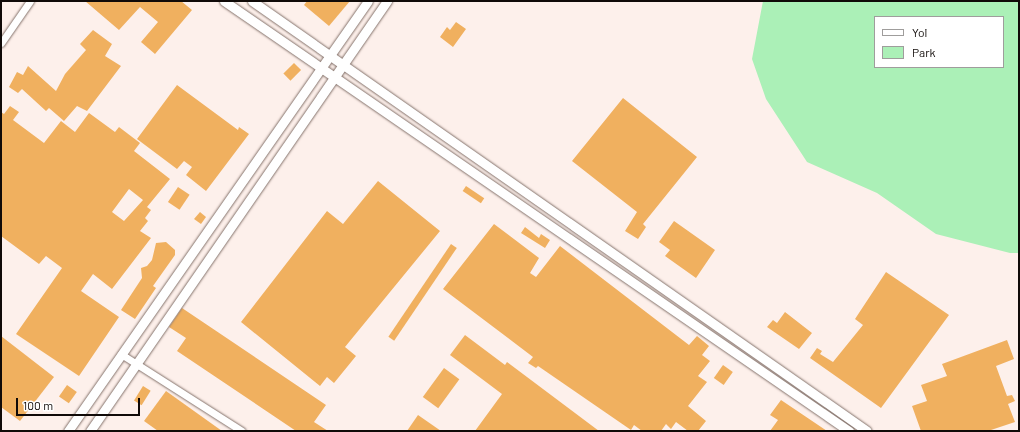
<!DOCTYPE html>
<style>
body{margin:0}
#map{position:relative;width:1020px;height:432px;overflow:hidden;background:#fdf0eb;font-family:Barlow,sans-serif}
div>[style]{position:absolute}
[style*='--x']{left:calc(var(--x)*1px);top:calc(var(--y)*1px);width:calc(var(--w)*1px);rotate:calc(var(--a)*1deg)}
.green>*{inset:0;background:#abf0b7}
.building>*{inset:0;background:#f0b05f;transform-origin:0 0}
.roads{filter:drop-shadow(0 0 1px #85736c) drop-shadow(0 0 1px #85736c)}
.street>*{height:7px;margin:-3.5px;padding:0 3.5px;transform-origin:3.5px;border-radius:3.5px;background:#fff}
.secondary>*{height:9px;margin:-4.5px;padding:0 4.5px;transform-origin:4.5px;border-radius:4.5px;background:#fff}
span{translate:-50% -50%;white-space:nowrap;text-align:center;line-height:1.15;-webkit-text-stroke:3px #fff;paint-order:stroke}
.frame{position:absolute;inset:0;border:2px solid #100a08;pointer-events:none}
.legend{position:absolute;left:874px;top:16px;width:130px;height:52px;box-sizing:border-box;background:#fff;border:1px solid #9f9d9c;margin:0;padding:5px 7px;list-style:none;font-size:12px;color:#100a08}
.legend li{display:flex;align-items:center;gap:8px;height:20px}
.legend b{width:20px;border:1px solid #9f9d9c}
.scale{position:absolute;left:16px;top:398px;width:124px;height:18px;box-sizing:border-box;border:2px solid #100a08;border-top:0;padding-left:5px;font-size:12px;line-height:14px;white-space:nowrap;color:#100a08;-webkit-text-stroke:3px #fff;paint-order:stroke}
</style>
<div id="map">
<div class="green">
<i style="clip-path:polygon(evenodd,763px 1px,1019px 1px,1019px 253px,1010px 253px,936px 234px,877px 193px,807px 162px,766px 99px,752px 59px,763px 1px,875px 17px,1003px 17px,1003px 67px,875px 67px,875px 17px)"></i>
</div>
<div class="building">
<i style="clip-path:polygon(85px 1px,181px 1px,192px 10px,155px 54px,141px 42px,158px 22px,140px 7px,119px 30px)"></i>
<i style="clip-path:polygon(307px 1px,350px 1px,329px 26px,304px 5px)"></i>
<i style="clip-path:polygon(456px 22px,466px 29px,453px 47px,440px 37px,447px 27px,450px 30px)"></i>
<i style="clip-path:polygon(93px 30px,112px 44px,105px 56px,121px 66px,87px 111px,77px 106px,64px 121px,49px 108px,46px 111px,22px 89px,18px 93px,9px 87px,17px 72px,23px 75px,28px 66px,56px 91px,65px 74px,86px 50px,80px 44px)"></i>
<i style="left:294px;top:63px;width:10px;height:15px;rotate:45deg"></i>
<i style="clip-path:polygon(177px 85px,238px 130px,239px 127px,249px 134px,206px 191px,186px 175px,192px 167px,184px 161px,177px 169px,137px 139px)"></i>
<i style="clip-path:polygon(623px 98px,697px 157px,643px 224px,646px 227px,638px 239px,625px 231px,637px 212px,572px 161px)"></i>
<i style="clip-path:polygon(evenodd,10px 106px,19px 112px,13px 120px,44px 143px,61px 121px,75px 132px,89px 113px,115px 132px,119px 127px,140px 143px,134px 151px,170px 179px,147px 207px,151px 210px,145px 218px,148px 221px,140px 231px,151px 238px,112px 289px,93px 274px,81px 291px,119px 317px,79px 376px,16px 334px,62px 268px,46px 256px,39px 264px,1px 236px,1px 112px,4px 114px,10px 106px,129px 189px,143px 200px,124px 221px,112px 212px,129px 189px)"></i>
<i style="clip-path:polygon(378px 181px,440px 231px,345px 347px,356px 356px,334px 383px,327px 377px,320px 386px,241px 322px,327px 211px,343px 224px)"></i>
<i style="left:466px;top:186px;width:22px;height:6px;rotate:34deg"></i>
<i style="left:178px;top:187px;width:14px;height:18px;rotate:34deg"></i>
<i style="clip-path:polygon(200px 212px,206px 217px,201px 224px,194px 219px)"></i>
<i style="clip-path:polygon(674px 221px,715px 250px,696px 278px,665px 256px,670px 250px,659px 242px)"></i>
<i style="clip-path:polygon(494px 224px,539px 258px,530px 273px,536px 277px,560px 246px,689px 345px,697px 336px,709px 346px,702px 355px,710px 361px,698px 376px,707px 382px,688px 406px,706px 421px,698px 431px,688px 431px,676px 422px,671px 429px,666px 424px,661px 431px,642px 431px,634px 425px,631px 430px,538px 366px,536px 368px,528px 363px,533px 357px,443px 289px)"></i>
<i style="clip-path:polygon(525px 227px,539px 238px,541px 234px,550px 240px,545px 248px,521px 233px)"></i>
<i style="clip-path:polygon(166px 242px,175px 250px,175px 255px,153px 286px,156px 288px,135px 319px,121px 310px,142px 278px,141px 268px,147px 266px,152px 260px,156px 243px)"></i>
<i style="left:451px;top:244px;width:7px;height:112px;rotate:34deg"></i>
<i style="clip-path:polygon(886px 272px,949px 315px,881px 408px,810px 358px,817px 348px,822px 351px,820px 354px,833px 362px,863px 325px,855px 319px)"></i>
<i style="clip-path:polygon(182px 308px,326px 405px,314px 422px,328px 431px,296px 431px,177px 351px,186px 338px,169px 327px)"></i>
<i style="clip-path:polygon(785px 312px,812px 333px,799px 349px,767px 327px,773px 320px,777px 323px)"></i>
<i style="clip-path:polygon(465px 335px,505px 365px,507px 362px,599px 431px,475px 431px,502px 394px,450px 355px)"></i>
<i style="clip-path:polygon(1px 336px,54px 377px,20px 421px,1px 407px)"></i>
<i style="clip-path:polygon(1007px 340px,1014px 359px,996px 366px,1007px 396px,1012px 395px,1015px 401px,1008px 404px,1015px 422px,988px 431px,921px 431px,912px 406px,927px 401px,921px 385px,947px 376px,942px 364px)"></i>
<i style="left:723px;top:365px;width:12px;height:16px;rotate:35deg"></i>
<i style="left:444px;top:368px;width:19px;height:36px;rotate:36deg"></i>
<i style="left:67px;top:385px;width:12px;height:14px;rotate:35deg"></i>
<i style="left:143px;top:386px;width:9px;height:17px;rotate:32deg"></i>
<i style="clip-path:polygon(166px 391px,222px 431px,158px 431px,144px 421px)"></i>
<i style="clip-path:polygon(781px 400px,827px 431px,770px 431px,778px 420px,770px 415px)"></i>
<i style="clip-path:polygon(418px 415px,441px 431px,407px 431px)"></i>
</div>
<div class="roads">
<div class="street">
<i style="--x:1;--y:43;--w:51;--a:-55.4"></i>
<i style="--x:121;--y:354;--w:143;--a:32.5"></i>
</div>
<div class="secondary">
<i style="--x:224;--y:1;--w:759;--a:34.53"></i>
<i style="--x:252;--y:1;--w:750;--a:34.96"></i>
<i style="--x:68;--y:431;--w:524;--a:-55.1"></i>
<i style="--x:90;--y:431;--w:523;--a:-55.37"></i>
</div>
</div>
<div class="frame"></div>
<ul class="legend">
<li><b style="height:5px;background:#fff"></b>Yol</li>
<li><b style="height:11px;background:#abf0b7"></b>Park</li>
</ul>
<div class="scale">100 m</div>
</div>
